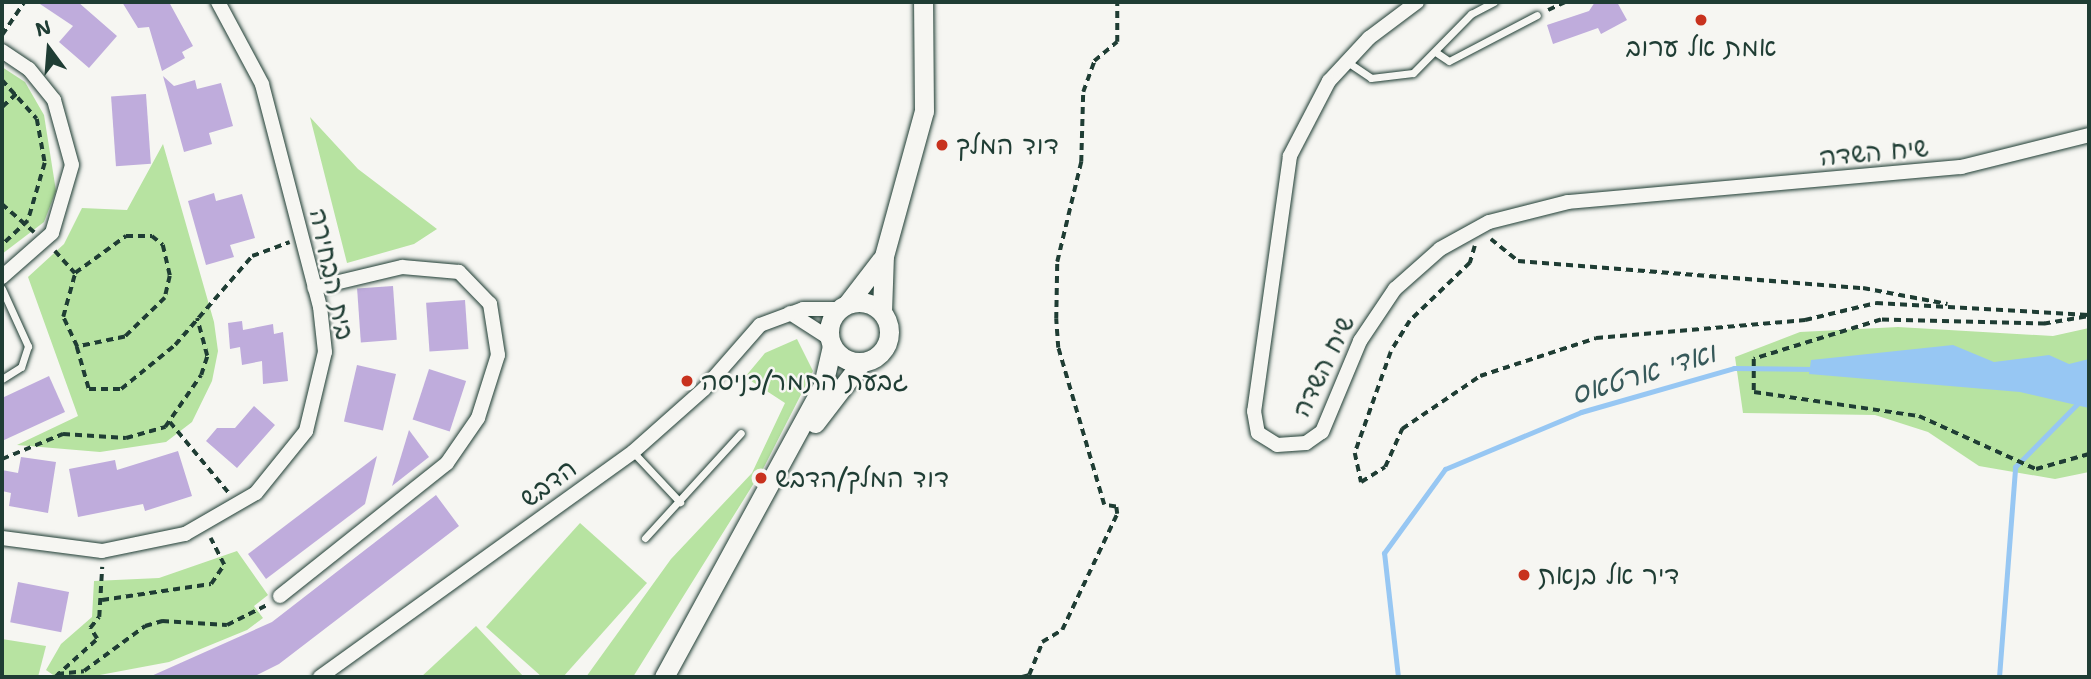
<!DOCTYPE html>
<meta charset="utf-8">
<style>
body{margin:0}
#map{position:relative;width:2091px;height:679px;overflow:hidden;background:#f6f6f2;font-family:"Shantell Sans","Playpen Sans Hebrew",sans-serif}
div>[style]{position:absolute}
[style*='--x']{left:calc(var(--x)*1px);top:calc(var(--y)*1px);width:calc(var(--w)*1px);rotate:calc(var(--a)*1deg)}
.green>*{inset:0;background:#b7e3a1}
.water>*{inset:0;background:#97c7f3}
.stream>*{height:5px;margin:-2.5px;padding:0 2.5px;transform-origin:2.5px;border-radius:2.5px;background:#97c7f3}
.building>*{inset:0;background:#bfacdc;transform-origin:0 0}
.path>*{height:3.5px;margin-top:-1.75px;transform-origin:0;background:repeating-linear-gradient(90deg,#1f3d34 0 7px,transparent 0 12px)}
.roads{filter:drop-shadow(0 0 2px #1f3d34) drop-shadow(0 0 2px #1f3d34)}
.lane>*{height:7px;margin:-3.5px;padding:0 3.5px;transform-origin:3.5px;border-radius:3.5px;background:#f6f6f2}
.street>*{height:14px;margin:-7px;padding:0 7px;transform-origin:7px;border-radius:7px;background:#f6f6f2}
.secondary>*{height:19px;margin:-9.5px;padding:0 9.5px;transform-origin:9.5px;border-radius:9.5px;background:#f6f6f2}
.secondary>.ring{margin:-9.5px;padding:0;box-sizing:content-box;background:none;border:19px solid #f6f6f2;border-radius:50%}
.dots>*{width:19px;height:19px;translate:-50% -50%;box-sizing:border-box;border:4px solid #f6f6f2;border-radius:50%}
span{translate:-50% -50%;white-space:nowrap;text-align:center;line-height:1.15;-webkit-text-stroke:5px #f6f6f2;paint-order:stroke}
.poi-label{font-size:26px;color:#1f3d34}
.left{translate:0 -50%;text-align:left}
.street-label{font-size:26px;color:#1f3d34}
.water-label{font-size:28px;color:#37595a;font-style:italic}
.frame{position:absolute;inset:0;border:4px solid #1f3d34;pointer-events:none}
.north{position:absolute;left:14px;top:14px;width:70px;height:70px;-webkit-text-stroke:5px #f6f6f2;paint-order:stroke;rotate:344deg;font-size:19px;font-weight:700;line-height:28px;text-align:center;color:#1f3d34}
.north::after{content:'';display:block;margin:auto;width:24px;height:32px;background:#1f3d34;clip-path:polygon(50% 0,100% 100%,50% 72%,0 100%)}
</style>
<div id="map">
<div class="green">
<i style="clip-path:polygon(2px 67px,25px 82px,44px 115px,56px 191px,44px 222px,2px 254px)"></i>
<i style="clip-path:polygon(310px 117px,358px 169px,437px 229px,414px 244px,347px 263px)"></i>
<i style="clip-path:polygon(163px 144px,214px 322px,218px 351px,212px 381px,192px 422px,166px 442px,100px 452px,17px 445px,78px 416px,28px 277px,64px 244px,82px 208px,127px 210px)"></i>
<i style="clip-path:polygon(1898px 327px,2053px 336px,2089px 328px,2089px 472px,2055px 479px,1979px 466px,1928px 432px,1875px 415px,1743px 413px,1735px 357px,1800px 332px)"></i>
<i style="clip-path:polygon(797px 339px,813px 371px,764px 467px,633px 677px,586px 677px,671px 559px,752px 473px,785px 403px,745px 377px,765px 353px)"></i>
<i style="clip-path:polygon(580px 523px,647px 583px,563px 677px,542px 677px,486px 627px)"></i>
<i style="clip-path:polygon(237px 551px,268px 595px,254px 606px,263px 618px,247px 630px,169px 662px,89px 677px,56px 677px,46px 670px,61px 644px,92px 617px,94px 581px,159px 578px)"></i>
<i style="clip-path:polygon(476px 626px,524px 677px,421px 677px)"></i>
<i style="clip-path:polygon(2px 639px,46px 646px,38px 677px,2px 677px)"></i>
</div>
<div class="water">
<i style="clip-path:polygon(1953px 345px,1994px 362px,2049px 355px,2069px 364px,2089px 359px,2089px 408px,2020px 392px,1809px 374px,1811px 360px)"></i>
</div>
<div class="stream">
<i style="--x:1398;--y:677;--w:125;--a:-96.4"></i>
<i style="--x:1384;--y:553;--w:104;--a:-54"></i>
<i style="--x:1445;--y:469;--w:147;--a:-22.7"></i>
<i style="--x:1581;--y:412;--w:159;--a:-16"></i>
<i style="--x:1734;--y:368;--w:80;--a:0.7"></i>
<i style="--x:1999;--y:677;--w:211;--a:-85.6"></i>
<i style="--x:2015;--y:467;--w:91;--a:-45.4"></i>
</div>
<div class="building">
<i style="clip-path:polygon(37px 2px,78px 2px,117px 36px,89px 68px,59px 42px,73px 26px)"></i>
<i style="clip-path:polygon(122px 2px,169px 2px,193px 46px,182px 52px,185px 58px,162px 71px,149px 27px,138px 28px)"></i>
<i style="clip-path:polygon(1595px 2px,1617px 2px,1627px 20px,1601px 34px,1598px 28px,1553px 44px,1547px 25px,1589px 11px)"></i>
<i style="clip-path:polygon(163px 76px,174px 86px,195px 80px,197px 89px,221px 83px,233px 126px,209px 133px,212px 144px,184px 152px)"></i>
<i style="left:146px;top:94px;width:70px;height:35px;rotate:86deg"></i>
<i style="clip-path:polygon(214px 193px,216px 201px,242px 194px,255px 238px,230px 245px,234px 257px,206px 265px,188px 201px)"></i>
<i style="left:393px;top:286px;width:54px;height:36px;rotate:86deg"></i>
<i style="left:465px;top:300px;width:49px;height:39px;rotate:86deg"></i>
<i style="clip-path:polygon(242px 321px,243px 330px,273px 324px,274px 334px,283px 332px,288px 381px,263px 384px,262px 361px,242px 365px,240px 347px,230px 349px,228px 323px)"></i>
<i style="left:357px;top:365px;width:40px;height:58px;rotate:13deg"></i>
<i style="left:429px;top:369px;width:39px;height:53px;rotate:18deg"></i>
<i style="clip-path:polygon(49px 376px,65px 412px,2px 441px,2px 398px)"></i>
<i style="clip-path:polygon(254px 406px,275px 425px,237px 468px,206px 441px,217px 428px,235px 428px)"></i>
<i style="clip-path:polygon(409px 430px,429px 457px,392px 486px)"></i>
<i style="clip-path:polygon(178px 451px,192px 496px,145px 511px,143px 504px,78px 517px,69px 469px,115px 460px,117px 470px)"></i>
<i style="clip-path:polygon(377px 456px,365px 504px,266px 579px,248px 554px)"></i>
<i style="clip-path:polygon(21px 457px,56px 462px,48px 513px,9px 506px,11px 493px,2px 491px,2px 470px,18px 473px)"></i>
<i style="clip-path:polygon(436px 495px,459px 526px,279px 664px,253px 677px,149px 677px,272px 622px)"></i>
<i style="left:18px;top:582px;width:52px;height:41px;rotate:11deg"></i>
</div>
<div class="path">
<i style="--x:1548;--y:10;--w:19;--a:-25"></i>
<i style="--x:2;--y:35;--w:40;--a:-56"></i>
<i style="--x:2;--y:80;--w:52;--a:48.1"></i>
<i style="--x:37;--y:119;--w:45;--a:79.7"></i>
<i style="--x:45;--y:163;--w:60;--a:106.3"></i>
<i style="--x:28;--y:221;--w:35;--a:137"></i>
<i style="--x:2;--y:107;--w:22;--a:-43"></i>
<i style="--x:2;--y:204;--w:43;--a:41.2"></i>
<i style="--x:126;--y:236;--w:26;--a:0"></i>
<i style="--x:152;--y:236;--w:14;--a:39"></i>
<i style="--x:163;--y:245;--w:32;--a:77"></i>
<i style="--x:170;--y:276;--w:23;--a:103"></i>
<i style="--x:165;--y:298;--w:56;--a:135.7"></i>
<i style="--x:125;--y:337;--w:49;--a:168.2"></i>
<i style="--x:77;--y:347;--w:33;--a:-115"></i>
<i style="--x:63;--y:317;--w:46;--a:-74.7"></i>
<i style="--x:75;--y:273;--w:63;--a:-36"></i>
<i style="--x:1491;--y:239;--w:35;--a:39"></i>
<i style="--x:1518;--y:261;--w:346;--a:4.5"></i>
<i style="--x:1863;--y:288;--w:86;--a:10.7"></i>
<i style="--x:1475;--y:246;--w:18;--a:106"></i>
<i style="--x:1470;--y:263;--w:83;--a:136"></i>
<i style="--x:1410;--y:321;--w:36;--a:122"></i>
<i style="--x:1391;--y:352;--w:107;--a:109.6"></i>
<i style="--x:1355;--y:453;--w:30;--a:78"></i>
<i style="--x:1361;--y:482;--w:28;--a:-32"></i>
<i style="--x:1385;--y:467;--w:42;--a:-65.9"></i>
<i style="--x:1402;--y:429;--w:94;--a:-34.2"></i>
<i style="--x:1480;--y:376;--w:122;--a:-18.1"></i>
<i style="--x:1596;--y:338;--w:210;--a:-4.9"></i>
<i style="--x:1805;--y:320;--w:73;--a:-13.5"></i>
<i style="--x:1876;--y:303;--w:213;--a:3.2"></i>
<i style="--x:55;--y:251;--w:30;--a:48"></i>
<i style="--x:2086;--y:317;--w:42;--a:170.3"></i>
<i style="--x:2045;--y:324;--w:164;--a:-178.6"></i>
<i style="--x:1881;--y:320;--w:133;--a:162.9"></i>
<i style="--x:1754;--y:359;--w:33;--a:90"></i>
<i style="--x:1754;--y:392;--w:167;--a:8.3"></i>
<i style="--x:1919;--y:416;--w:128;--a:24.4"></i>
<i style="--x:2036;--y:469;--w:55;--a:-15.8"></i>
<i style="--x:77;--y:347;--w:44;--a:74.1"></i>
<i style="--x:89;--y:389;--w:32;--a:0"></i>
<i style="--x:121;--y:389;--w:70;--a:-39.2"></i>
<i style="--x:175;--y:345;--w:118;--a:-49.1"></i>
<i style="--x:252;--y:256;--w:40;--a:-20.2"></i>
<i style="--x:170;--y:422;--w:92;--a:50.3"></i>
<i style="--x:2;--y:459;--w:66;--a:-22.3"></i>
<i style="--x:63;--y:434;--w:63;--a:3.6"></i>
<i style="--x:126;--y:438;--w:41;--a:-15.8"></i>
<i style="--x:165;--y:427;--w:63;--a:-55.3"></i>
<i style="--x:201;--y:375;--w:20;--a:-72"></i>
<i style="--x:207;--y:356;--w:39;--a:-105"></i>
<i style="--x:102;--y:600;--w:110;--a:-8.4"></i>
<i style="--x:211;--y:584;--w:23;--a:-56"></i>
<i style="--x:224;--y:565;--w:30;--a:-117"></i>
<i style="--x:57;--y:674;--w:27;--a:-6"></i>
<i style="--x:84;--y:671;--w:76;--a:-36.4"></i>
<i style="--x:145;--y:626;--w:18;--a:-16"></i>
<i style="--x:162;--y:621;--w:65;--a:3.5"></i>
<i style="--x:227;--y:625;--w:47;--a:-26.6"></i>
<i style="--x:55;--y:677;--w:57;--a:-42.1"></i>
<i style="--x:97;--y:639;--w:13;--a:-122"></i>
<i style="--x:90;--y:628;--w:14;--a:-51"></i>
<i style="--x:99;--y:617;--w:50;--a:-86.6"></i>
<i style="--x:1022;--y:677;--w:7;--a:-16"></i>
<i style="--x:1029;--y:675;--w:35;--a:-68"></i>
<i style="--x:1042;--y:642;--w:23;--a:-31"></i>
<i style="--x:1062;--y:630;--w:128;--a:-64.6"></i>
<i style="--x:1117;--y:514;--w:7;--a:-98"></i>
<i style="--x:1116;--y:507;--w:12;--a:-171"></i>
<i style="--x:1104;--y:505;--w:164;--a:-106.3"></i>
<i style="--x:1058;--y:348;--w:29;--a:-94"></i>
<i style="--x:1056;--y:319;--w:57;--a:-89"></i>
<i style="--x:1057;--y:262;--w:103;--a:-76.5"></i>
<i style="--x:1081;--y:162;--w:70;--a:-88.4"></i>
<i style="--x:1083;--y:92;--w:33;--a:-70"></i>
<i style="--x:1094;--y:61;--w:30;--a:-40"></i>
<i style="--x:1117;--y:42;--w:40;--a:-90"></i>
</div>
<div class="roads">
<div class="lane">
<i style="--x:1437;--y:53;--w:14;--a:34"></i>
<i style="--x:1449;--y:61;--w:99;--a:-27.6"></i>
<i style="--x:1346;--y:61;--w:30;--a:34"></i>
<i style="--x:1371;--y:78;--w:42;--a:-6.8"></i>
<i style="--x:1413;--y:73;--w:83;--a:-45.5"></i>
<i style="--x:1471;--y:14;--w:26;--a:-28"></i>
<i style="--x:2;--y:289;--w:63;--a:65.5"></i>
<i style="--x:28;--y:346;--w:22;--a:108"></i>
<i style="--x:21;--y:367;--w:22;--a:148"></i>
<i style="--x:633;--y:452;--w:69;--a:46.8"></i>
<i style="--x:645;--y:538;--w:142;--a:-47.6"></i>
</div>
<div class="street">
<i style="--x:1417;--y:2;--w:60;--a:143.1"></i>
<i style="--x:1369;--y:38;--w:59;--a:132.9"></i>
<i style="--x:1329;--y:81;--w:85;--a:117.5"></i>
<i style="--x:1290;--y:156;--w:258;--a:98"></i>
<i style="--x:1254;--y:411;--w:22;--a:80"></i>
<i style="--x:1258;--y:433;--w:22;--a:32"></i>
<i style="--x:1277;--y:445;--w:29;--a:-4"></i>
<i style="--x:1306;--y:443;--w:19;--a:-35"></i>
<i style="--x:1322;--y:432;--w:99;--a:-67.3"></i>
<i style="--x:1360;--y:341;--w:63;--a:-56.1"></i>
<i style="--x:1395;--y:289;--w:60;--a:-41.6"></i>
<i style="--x:1440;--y:249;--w:56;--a:-28.9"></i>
<i style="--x:1489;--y:222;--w:81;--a:-14.2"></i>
<i style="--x:1568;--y:202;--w:395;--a:-5.1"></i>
<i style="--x:1961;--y:167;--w:132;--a:-14"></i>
<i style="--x:2;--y:51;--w:32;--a:34"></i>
<i style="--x:29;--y:69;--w:40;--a:51"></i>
<i style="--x:54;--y:100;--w:67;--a:74.5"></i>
<i style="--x:72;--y:165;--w:71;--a:106.4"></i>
<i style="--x:52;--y:233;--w:67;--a:138.7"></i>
<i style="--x:790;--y:313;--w:46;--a:32.7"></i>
<i style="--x:2;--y:538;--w:101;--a:7.4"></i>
<i style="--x:102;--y:551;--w:85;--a:-11.6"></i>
<i style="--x:185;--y:534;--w:82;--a:-30"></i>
<i style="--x:256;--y:493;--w:80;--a:-51.1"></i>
<i style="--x:306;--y:431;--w:81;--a:-76.5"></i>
<i style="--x:325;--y:352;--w:45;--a:-96.3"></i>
<i style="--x:320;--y:307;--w:230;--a:-104.6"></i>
<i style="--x:262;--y:84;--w:93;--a:-118.2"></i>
<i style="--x:280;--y:596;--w:213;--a:-38.5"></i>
<i style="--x:447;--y:463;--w:55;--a:-55.4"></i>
<i style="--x:478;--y:418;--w:66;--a:-72.4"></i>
<i style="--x:498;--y:355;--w:52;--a:-98.9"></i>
<i style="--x:490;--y:304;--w:45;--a:-134.1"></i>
<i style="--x:459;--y:272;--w:57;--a:-175"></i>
<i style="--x:402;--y:267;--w:90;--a:166.6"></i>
<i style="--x:320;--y:677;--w:385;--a:-35.7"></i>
<i style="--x:633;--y:452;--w:95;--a:-41.6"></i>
<i style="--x:704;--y:389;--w:85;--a:-48.8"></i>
<i style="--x:760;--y:325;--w:46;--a:-20.4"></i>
<i style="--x:803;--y:309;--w:36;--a:0"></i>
</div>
<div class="secondary">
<i class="ring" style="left:829px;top:302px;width:41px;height:41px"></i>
<i style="--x:848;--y:303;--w:54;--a:-52.5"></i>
<i style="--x:882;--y:312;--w:56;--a:-88"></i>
<i style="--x:884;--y:256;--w:150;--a:-74.6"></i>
<i style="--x:924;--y:111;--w:109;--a:-90.5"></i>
<i style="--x:815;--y:423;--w:76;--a:-52.5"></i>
<i style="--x:664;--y:677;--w:332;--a:-61.4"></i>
<i style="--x:823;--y:385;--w:39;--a:-77"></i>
</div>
</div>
<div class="dots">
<i style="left:1701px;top:20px;background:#c8321e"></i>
<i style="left:942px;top:145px;background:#c8321e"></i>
<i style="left:687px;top:381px;background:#c8321e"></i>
<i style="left:761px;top:478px;background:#c8321e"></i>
<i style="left:1524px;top:575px;background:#c8321e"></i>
</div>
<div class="poi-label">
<span style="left:1701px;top:47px">אמת אל ערוב</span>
<span class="left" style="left:956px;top:145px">דוד המלך</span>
<span class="left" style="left:701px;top:381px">גבעת התמר/כניסה</span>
<span class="left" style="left:775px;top:478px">דוד המלך/הדבש</span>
<span class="left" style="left:1538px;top:575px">דיר אל בנאת</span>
</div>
<div class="street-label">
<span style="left:1874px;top:152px;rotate:-5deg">שיח השדה</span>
<span style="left:332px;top:274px;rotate:78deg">בית הבחירה</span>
<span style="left:1323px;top:366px;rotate:-64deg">שיח השדה</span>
<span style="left:548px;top:483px;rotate:-36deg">הדבש</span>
</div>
<div class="water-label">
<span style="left:1643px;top:373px;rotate:-17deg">ואדי ארטאס</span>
</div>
<div class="frame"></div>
<div class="north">N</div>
</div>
